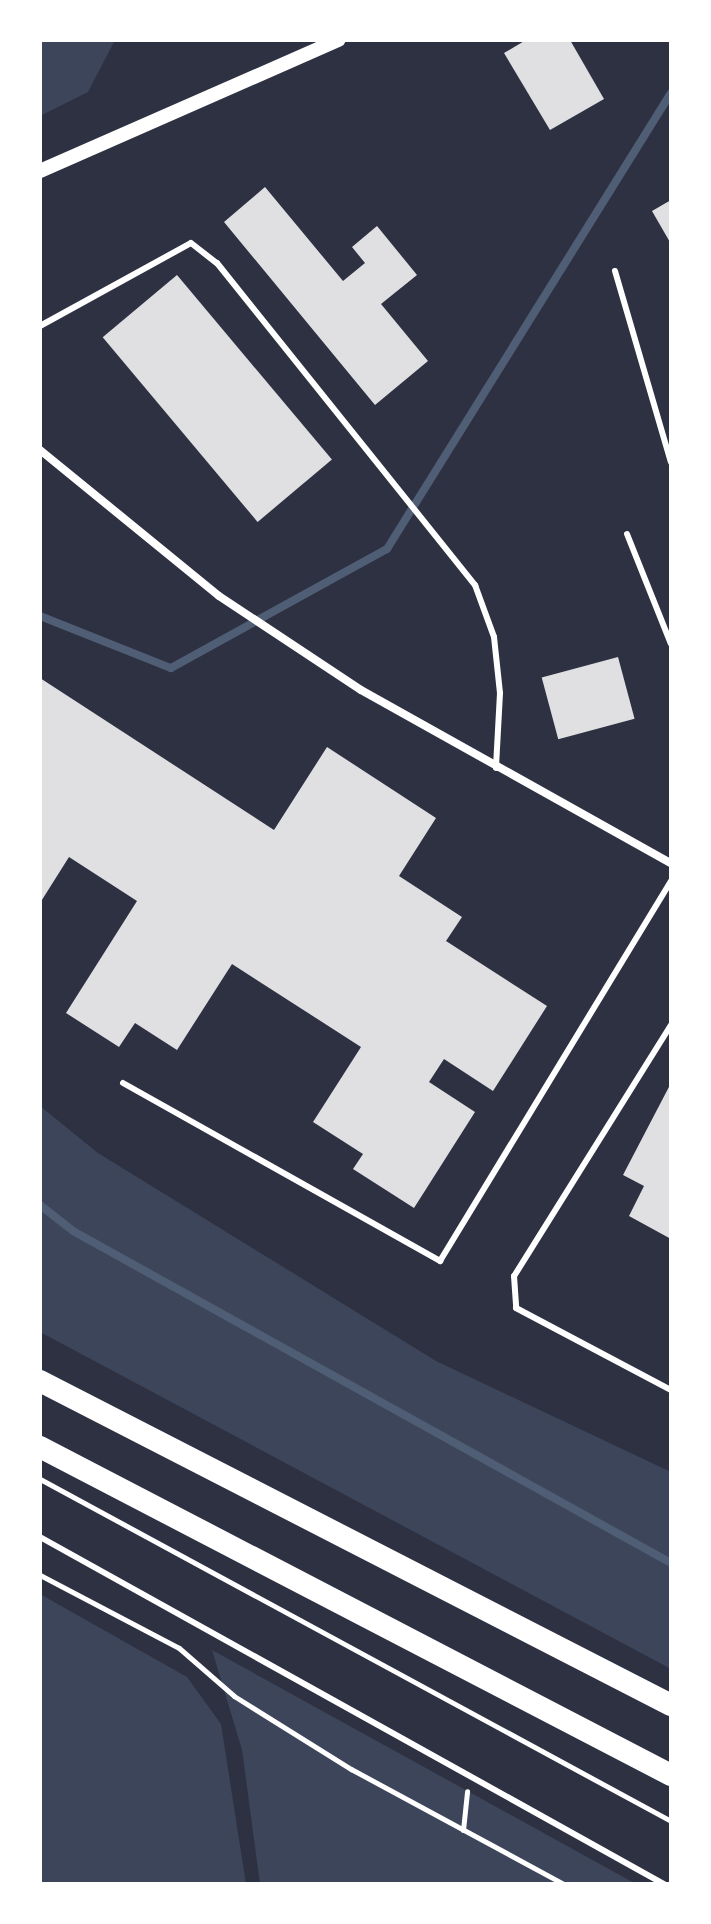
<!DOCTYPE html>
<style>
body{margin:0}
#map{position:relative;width:711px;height:1924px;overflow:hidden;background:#2d3142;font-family:Mulish,sans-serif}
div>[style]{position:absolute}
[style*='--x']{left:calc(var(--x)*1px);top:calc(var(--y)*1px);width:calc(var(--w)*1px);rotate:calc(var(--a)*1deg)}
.green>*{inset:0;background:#3c4559}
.stream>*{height:8px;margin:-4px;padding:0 4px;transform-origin:4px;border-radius:4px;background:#4f5d75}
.building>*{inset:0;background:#e0e0e3;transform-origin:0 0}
.path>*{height:5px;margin:-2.5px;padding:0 2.5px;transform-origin:2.5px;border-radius:2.5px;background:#fff}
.service>*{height:6px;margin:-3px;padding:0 3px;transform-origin:3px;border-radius:3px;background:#fff}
.minor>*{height:8px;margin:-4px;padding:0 4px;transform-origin:4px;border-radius:4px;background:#fff}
.tertiary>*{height:14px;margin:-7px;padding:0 7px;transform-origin:7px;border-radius:7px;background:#fff}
.trunk>*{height:22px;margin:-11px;padding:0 11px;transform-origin:11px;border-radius:11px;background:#fff}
span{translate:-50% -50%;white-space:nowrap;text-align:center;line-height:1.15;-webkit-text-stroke:6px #fff;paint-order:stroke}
.frame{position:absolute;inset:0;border:42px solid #fff;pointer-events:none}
</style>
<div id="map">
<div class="green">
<i style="clip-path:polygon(40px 40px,115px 40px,88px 92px,40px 116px)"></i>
<i style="clip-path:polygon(40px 1106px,98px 1153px,436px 1361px,671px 1472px,671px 1669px,40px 1332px)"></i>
<i style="clip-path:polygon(40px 1594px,187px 1677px,221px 1724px,246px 1884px,40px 1884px)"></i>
<i style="clip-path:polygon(212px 1650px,636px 1884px,260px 1884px,242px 1750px)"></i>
</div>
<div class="stream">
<i style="--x:40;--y:616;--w:141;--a:21.7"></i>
<i style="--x:171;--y:668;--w:247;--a:-28.9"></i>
<i style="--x:387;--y:549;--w:537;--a:-58.09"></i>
<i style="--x:40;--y:1205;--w:42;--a:38.2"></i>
<i style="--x:73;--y:1231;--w:684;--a:29.04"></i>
</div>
<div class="building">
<i style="clip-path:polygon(526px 40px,570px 40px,604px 99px,550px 130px,504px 53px)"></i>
<i style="clip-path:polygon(265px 187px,343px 281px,365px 263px,352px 247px,377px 226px,417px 275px,381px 304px,428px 361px,375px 405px,224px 222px)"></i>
<i style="clip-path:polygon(671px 200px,671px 244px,652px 211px)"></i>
<i style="left:177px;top:275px;width:241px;height:97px;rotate:50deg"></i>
<i style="left:618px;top:657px;width:64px;height:79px;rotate:75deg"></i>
<i style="clip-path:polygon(40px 678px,274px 830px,327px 747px,436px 818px,399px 876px,462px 917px,446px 941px,547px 1006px,493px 1091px,444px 1059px,429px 1082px,475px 1112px,414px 1208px,353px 1169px,363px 1154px,313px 1122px,361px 1047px,232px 964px,177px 1050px,135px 1023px,119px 1047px,66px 1013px,137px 901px,69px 857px,40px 903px)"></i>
<i style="clip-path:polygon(671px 1083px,671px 1239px,629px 1216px,644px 1186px,623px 1175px)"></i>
</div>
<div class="path">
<i style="--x:40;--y:1479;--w:718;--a:28.46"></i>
<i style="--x:40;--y:1575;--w:157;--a:27.7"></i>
<i style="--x:179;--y:1648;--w:73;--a:41.1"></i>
<i style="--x:234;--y:1696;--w:138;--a:32"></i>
<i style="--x:351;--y:1769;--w:242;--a:28.4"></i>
<i style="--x:463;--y:1830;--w:39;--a:-84"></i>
</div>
<div class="service">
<i style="--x:615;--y:271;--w:199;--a:73.7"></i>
<i style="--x:40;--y:326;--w:172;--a:-28.8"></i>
<i style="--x:191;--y:243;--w:33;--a:38"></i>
<i style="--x:217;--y:263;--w:413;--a:51.3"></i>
<i style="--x:475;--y:585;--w:55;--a:69.9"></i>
<i style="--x:494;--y:637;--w:56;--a:83.9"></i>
<i style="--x:500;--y:693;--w:75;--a:93.1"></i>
<i style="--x:627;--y:534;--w:118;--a:68.2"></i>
<i style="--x:671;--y:1025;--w:296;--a:122"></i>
<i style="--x:514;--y:1276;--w:32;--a:86"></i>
<i style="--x:516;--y:1308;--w:175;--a:27.9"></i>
<i style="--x:123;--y:1083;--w:364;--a:29.3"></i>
<i style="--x:440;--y:1261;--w:445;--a:-58.7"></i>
<i style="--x:40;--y:1537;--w:714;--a:29.08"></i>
</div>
<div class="minor">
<i style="--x:40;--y:450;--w:231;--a:39.2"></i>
<i style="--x:219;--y:596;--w:170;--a:33.5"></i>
<i style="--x:361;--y:690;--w:355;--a:29.2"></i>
</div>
<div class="tertiary">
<i style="--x:40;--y:171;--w:326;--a:-23.7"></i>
</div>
<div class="trunk">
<i style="--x:40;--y:1381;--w:709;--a:27.18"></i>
<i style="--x:40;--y:1447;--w:711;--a:27.47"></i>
</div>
<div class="frame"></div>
</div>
